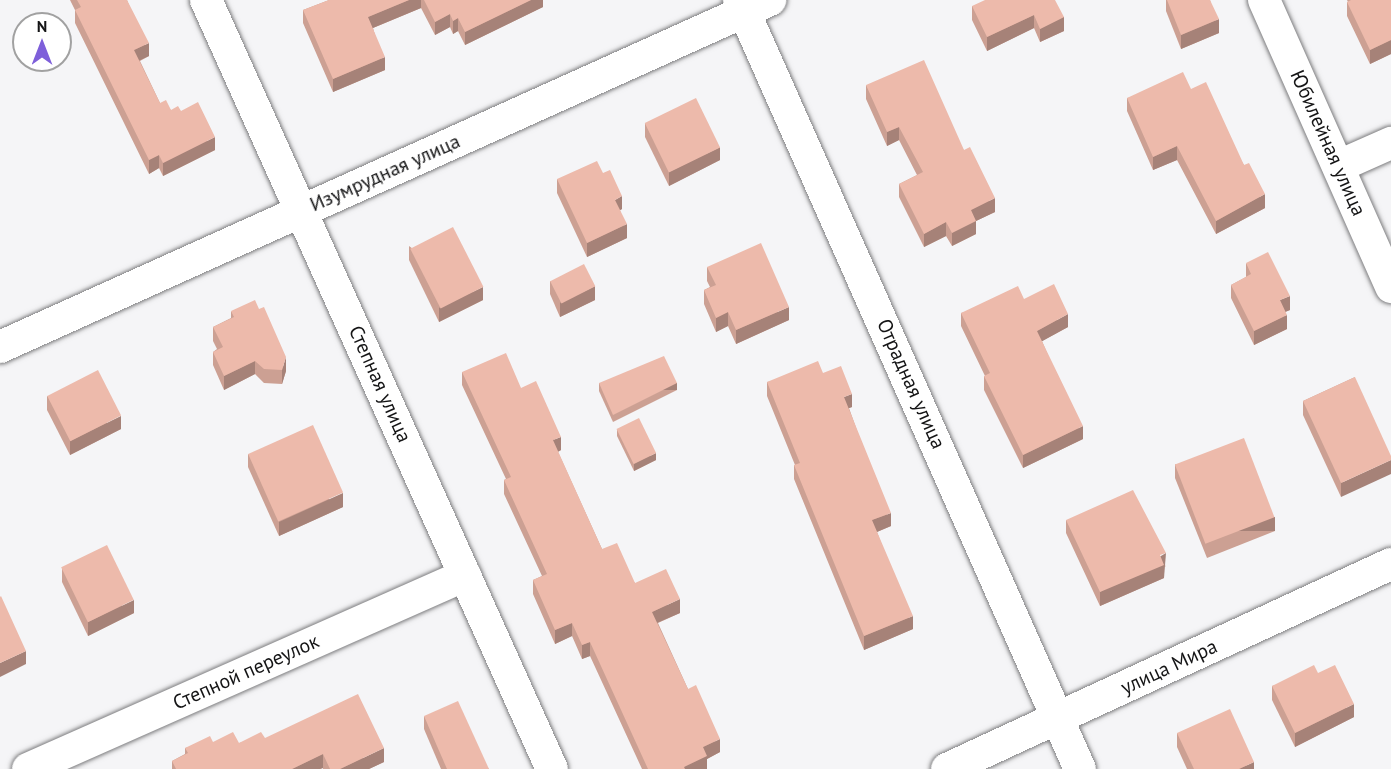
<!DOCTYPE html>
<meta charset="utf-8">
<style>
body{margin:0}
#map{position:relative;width:1391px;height:769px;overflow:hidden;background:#f5f5f7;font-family:"PT Sans",sans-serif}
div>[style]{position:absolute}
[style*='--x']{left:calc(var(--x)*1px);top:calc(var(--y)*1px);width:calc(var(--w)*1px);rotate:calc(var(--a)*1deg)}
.roads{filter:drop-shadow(0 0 2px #7d7d7f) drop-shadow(0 0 2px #7d7d7f)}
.street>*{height:32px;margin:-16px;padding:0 16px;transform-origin:16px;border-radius:16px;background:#fff}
.wall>*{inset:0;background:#cca093}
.shaded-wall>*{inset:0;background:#a68278;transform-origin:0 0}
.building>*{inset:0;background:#edbaab;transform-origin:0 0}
span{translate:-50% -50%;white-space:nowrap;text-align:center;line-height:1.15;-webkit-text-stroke:4.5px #fff;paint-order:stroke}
.street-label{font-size:20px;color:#141415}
.north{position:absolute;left:12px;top:12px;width:60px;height:60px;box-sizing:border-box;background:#fff;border:2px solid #a1a1a1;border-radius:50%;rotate:0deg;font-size:16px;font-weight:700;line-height:24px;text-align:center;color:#141415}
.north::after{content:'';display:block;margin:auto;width:21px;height:27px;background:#7e5fda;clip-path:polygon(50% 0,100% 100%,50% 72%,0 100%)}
</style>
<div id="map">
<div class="roads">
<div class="street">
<i style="--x:206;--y:0;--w:843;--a:65.78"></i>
<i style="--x:739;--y:0;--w:841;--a:66.09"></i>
<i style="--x:1264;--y:0;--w:314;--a:66.1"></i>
<i style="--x:1339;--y:166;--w:57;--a:-23.9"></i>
<i style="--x:0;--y:347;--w:845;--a:-24.26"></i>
<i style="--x:28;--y:769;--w:478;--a:-23.9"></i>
<i style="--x:947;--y:769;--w:489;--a:-24.8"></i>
</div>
</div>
<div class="wall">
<i style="clip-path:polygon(70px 0,127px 0,149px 56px,140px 61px,160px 103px,171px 110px,181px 111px,215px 150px,163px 176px,159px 168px,149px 174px,75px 23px,75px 10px)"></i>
<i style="clip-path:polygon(329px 0,543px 0,543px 7px,465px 45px,458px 31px,453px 34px,450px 27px,435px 35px,421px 8px,373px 28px,385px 70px,333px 92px,303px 23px,303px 10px)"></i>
<i style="clip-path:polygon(1166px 0,1210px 0,1219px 33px,1181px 49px,1166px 11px)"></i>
<i style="clip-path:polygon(1347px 0,1391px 0,1391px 54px,1370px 64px,1347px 16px,1347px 2px,1348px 2px)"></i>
<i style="clip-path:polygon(972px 6px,1064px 17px,1064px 31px,1040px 42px,1034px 28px,987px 51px,972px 20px)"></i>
<i style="clip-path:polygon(866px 85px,964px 150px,995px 212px,976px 221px,976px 234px,952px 246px,946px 236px,924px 247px,899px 197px,899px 184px,917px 175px,899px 140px,887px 146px,866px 99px)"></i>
<i style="clip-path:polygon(1191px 89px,1244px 165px,1265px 208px,1216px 234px,1177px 160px,1153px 170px,1127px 111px,1127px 98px)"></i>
<i style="clip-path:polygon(645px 123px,720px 160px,669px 186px,645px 137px)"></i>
<i style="clip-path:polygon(557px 179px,622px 209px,620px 210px,627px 238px,587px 257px,557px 193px)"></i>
<i style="clip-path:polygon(409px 246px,483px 300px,439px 322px,409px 260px)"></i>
<i style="clip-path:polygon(1246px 263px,1290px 310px,1285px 312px,1287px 329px,1254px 345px,1231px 298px,1231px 285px,1246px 277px)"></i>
<i style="clip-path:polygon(707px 267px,789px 320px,736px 344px,728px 326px,716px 332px,704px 304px,704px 290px,710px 287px,707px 281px)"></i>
<i style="clip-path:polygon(550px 281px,595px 300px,560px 317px,550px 294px)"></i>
<i style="clip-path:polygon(1024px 299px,1068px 327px,1042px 341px,1083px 439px,1023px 468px,984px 390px,984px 376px,985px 376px,961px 326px,961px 313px)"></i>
<i style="clip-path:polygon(231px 311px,286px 371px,282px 384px,264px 383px,255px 374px,224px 390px,213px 365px,213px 352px,217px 349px,213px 341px,213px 327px,231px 318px)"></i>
<i style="clip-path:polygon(462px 372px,521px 388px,561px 450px,558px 452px,602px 549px,635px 583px,680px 613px,658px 623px,688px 689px,720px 752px,707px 759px,707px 769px,642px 769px,590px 656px,582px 659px,572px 636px,555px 644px,533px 594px,533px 580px,542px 576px,504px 494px,504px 480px,506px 479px,462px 385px)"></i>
<i style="clip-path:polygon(823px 373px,852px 407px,849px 408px,891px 526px,877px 532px,913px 629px,864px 650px,794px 479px,794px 465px,795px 465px,767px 396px,767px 382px)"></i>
<i style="clip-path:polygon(1355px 377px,1341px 497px,1303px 415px,1303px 401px)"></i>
<i style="clip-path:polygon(599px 383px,677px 390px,613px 422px,599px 391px)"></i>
<i style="clip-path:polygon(47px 396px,121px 429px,70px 455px,47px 410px)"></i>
<i style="clip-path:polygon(617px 429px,656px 460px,634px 471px,617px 436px)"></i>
<i style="clip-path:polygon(248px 454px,343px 507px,279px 536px,248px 467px)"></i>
<i style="clip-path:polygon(1175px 464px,1275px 531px,1207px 558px,1175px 478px)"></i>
<i style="clip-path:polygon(1066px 520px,1166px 566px,1164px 567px,1164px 578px,1100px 606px,1066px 533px)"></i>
<i style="clip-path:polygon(62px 568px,134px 613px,88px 636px,62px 582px)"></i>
<i style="clip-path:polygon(1318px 673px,1354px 717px,1295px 747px,1272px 700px,1272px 686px)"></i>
<i style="clip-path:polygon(424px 716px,489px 769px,441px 769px,424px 729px)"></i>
<i style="clip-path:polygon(1177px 733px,1254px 769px,1187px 769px,1177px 747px)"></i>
<i style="clip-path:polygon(265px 738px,384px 762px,369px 769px,323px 769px,323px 768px,320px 769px,172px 769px,172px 761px,185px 754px,185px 748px,213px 742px,239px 743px)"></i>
</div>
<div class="shaded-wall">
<i style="clip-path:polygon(409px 0,421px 0,421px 8px,368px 30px,368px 17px)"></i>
<i style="clip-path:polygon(531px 0,543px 0,543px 7px,465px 45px,465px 32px)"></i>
<i style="clip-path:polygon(450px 14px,450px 27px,435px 35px,435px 22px)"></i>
<i style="clip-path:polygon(1034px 15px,1034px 28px,987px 51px,987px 37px)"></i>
<i style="clip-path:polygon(1064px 17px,1064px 31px,1040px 42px,1040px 29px)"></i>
<i style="clip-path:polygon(458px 18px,458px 31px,453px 34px,453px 21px)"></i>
<i style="clip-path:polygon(1219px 19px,1219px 33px,1181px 49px,1181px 35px)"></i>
<i style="clip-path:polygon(1391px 40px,1391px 54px,1370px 64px,1370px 50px)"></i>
<i style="clip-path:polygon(149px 43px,149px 56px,134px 63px,134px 50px)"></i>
<i style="clip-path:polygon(385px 57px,385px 70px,333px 92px,333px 79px)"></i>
<i style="clip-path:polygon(899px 127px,899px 140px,887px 146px,887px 132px)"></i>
<i style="clip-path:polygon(215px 137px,215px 150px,163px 176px,163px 163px)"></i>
<i style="clip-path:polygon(1177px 146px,1177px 160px,1153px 170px,1153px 157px)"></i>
<i style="clip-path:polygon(720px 147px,720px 160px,669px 186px,669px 172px)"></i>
<i style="clip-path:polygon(159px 155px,159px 168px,149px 174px,149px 160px)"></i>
<i style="clip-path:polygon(1265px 194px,1265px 208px,1216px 234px,1216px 221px)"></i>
<i style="clip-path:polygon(622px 196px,622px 209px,615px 213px,615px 200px)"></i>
<i style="clip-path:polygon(995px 198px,995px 212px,976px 221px,976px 234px,952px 246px,952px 233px,971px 210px)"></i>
<i style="clip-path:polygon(946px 222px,946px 236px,924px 247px,924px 234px)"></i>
<i style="clip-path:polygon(627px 224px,627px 238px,587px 257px,587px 243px)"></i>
<i style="clip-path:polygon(595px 286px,595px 300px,560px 317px,560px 303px)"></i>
<i style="clip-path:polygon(483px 287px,483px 300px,439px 322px,439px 308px)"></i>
<i style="clip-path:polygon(1290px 296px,1290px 310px,1280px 314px,1280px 300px)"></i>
<i style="clip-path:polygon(789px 307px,789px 320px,736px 344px,736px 330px)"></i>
<i style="clip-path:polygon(728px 312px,728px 326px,716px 332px,716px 318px)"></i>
<i style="clip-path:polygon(1068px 314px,1068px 327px,1037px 344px,1037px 331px)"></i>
<i style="clip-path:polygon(1287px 315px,1287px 329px,1254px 345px,1254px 331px)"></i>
<i style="clip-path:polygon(286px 357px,286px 371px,282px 384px,282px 370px)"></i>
<i style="clip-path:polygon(255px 361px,255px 374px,224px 390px,224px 376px)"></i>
<i style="left:677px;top:383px;width:7px;height:72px;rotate:90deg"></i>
<i style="clip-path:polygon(852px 394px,852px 407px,844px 410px,844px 397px)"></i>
<i style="clip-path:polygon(121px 416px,121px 429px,70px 455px,70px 441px)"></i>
<i style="clip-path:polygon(1083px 426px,1083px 439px,1023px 468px,1023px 455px)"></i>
<i style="clip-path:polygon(561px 437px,561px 450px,553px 454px,553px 440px)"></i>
<i style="clip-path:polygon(656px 453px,656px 460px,634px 471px,634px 464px)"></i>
<i style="clip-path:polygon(1391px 460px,1391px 474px,1341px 497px,1341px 483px)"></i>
<i style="clip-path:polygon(343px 493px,343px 507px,279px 536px,279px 522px)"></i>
<i style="clip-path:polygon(891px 513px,891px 526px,872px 534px,872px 520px)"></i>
<i style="left:1275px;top:517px;width:14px;height:73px;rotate:90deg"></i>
<i style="clip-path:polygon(1166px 553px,1164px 578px,1100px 606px,1100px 592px)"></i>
<i style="clip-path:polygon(680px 599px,680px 613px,652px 625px,652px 612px)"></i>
<i style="clip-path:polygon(134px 600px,134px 613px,88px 636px,88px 622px)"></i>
<i style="clip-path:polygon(913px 616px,913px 629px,864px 650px,864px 636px)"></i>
<i style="clip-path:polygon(572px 623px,572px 636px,555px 644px,555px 630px)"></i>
<i style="clip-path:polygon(590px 642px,590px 656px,582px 659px,582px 645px)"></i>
<i style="clip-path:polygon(26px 651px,26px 664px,0 677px,0 663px)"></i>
<i style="clip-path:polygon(1354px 704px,1354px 717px,1295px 747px,1295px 733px)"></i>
<i style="clip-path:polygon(720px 739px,720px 752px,707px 759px,707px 769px,684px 769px,684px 767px,703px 747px)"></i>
<i style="clip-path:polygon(384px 748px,384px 762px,369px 769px,340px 769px)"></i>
<i style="clip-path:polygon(323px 754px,323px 768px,320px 769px,292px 769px)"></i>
<i style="clip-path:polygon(1254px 762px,1254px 769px,1239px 769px)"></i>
</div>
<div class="building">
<i style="clip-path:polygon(77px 0,127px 0,149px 43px,134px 50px,160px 103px,166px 100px,171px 110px,178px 106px,181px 111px,198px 102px,215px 137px,163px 163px,159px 155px,149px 160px,75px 10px,81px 7px)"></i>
<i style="clip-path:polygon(329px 0,409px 0,368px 17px,385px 57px,333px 79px,303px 10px)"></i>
<i style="clip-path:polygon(424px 0,531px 0,465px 32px,458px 18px,453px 21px,450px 14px,435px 22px)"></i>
<i style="clip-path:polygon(985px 0,1055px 0,1064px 17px,1040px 29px,1034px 15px,987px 37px,972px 6px)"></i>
<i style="clip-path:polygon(1167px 0,1210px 0,1219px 19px,1181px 35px)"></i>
<i style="clip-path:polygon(1351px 0,1391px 0,1391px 40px,1370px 50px,1347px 2px)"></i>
<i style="clip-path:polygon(924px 60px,964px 150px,970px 147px,995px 198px,971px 210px,976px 221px,952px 233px,946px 222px,924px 234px,899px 184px,923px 172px,899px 127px,887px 132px,866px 85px)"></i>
<i style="clip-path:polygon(1183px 72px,1191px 89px,1206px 82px,1244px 165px,1249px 163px,1265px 194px,1216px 221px,1177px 146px,1153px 157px,1127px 98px)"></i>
<i style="left:696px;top:98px;width:55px;height:57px;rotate:64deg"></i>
<i style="clip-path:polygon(597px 161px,603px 173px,610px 170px,622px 196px,615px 200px,627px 224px,587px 243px,557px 179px)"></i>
<i style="left:453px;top:227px;width:67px;height:48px;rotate:63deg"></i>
<i style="clip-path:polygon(761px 243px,789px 307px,736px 330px,728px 312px,716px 318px,704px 290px,716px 285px,707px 267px)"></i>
<i style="clip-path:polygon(1268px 252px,1290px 296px,1280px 300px,1287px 315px,1254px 331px,1231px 285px,1251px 274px,1246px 263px)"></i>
<i style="left:584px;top:264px;width:25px;height:38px;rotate:63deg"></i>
<i style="clip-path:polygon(1054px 284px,1068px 314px,1037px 331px,1083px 426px,1023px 455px,984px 376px,990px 373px,961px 313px,1018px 286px,1024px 299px)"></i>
<i style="clip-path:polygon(255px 300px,259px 309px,264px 307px,286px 357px,282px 370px,264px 369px,255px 361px,224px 376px,213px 352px,223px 347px,213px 327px,234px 317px,231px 311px)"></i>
<i style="clip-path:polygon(506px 353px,521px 388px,536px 381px,561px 437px,553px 440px,602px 549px,617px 543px,635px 583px,666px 569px,680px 599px,652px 612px,688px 689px,696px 685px,720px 739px,703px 747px,707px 756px,684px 767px,685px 769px,648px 769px,590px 642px,582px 645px,572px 623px,555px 630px,533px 580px,547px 574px,504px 480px,511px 477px,462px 372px)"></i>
<i style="clip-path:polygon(664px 356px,677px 383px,613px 415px,599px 383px)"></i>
<i style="clip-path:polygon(818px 361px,823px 373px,841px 366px,852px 394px,844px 397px,891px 513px,872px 520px,913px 616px,864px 636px,794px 465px,800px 463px,767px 382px)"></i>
<i style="left:98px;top:370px;width:51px;height:57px;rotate:63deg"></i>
<i style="clip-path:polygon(1355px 377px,1391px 456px,1391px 460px,1341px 483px,1303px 401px)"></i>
<i style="left:639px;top:418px;width:39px;height:25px;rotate:64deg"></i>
<i style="left:313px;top:425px;width:74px;height:71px;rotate:66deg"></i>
<i style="left:1244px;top:438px;width:85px;height:74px;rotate:69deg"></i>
<i style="clip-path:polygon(1133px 490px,1166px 553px,1160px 555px,1164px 565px,1100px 592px,1066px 520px)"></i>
<i style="left:107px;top:545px;width:61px;height:51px;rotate:64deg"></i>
<i style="clip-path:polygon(1px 596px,26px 651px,0 663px,0 597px)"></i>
<i style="clip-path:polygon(1314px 665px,1318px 673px,1335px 665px,1354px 704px,1295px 733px,1272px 686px)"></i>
<i style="clip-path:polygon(358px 694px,384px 748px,340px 769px,330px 769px,323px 754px,292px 769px,176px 769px,172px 761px,188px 753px,185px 748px,210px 736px,213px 742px,233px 732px,239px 743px,261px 732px,265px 738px)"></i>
<i style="clip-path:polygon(458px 701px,489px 769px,447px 769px,424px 716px)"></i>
<i style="clip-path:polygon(1230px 709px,1254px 762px,1239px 769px,1194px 769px,1177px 733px)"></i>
</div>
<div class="street-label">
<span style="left:1328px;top:143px;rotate:66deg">Юбилейная улица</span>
<span style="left:385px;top:173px;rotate:-24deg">Изумрудная улица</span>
<span style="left:380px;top:384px;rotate:66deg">Степная улица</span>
<span style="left:911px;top:384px;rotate:66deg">Отрадная улица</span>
<span style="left:1169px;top:667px;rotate:-25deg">улица Мира</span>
<span style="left:246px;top:672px;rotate:-24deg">Степной переулок</span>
</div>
<div class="north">N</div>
</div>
